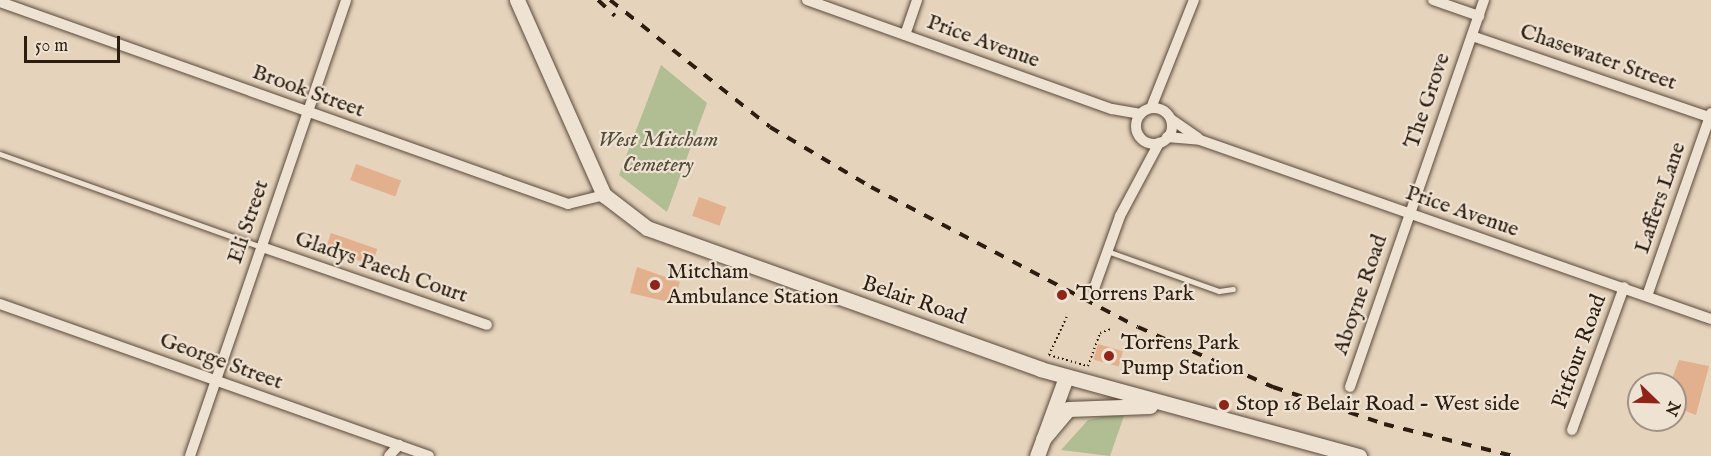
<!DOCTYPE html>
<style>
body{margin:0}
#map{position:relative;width:1711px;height:456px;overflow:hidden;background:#e5d3bc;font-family:"IM FELL English",serif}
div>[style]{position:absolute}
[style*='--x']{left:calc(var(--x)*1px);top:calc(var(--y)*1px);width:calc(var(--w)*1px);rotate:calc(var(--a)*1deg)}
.green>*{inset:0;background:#b1bd93}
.building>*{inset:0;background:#e3b08d;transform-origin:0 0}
.path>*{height:2px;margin-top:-1px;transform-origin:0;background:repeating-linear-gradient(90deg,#2b1d0f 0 1.5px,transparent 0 4.5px)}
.roads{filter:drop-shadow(0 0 2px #5a4a3a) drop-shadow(0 0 2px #5a4a3a)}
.service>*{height:5px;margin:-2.5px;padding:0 2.5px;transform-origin:2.5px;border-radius:2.5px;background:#eee2d3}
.minor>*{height:10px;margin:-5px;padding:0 5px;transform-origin:5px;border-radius:5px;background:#eee2d3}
.minor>.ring{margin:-5px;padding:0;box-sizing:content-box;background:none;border:10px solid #eee2d3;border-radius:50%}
.secondary>*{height:15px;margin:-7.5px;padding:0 7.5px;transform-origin:7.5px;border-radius:7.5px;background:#eee2d3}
.rail>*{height:4px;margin-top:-2px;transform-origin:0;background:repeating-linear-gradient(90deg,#2b1d0f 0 10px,transparent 0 20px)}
.dots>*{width:16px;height:16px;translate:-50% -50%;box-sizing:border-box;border:3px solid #eee2d3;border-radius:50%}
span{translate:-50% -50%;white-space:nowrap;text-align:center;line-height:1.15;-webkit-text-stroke:4.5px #eee2d3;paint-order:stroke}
.street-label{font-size:22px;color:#2b1d0f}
.park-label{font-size:22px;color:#534d37;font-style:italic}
.poi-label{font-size:22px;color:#2b1d0f}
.left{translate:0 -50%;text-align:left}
.north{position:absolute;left:1627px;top:372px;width:60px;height:60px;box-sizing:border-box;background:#eee2d3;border:2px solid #a09385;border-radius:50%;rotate:113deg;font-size:16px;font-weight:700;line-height:24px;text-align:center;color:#2b1d0f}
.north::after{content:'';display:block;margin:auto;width:21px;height:27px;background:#8f2418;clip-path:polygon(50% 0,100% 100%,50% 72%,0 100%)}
.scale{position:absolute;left:24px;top:36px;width:96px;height:27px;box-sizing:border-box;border:3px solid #2b1d0f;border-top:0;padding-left:8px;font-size:18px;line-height:21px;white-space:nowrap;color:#2b1d0f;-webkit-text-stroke:4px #eee2d3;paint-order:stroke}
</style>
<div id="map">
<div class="green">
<i style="clip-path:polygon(661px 65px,707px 103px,667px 212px,619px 175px)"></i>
<i style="clip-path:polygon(1105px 416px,1124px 416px,1110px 456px,1061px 450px,1088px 420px)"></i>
</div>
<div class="building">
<i style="left:356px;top:164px;width:48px;height:17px;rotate:20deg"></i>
<i style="left:699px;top:197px;width:29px;height:20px;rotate:20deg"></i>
<i style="left:331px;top:233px;width:49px;height:17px;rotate:19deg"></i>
<i style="clip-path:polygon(637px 267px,680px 282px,673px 303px,630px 293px)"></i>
<i style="left:1098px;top:344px;width:26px;height:16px;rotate:16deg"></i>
<i style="clip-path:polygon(1679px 360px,1709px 366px,1696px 415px,1675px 407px,1675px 384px,1670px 384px)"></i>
</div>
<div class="path">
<i style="--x:1049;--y:355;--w:41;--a:15.8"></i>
<i style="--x:1088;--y:366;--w:35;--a:-70"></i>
<i style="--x:1100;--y:333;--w:12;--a:-20"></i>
<i style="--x:1049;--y:355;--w:45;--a:-65.1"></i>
</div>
<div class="roads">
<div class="service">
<i style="--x:0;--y:154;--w:277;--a:19.6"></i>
<i style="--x:1107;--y:251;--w:119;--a:19.7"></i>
<i style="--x:1219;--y:291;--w:14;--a:-8"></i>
</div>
<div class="minor">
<i style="--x:807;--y:0;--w:324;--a:19.7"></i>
<i style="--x:1112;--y:109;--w:29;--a:10"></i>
<i style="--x:1433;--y:0;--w:49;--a:19.2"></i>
<i style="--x:0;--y:2;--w:603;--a:19.58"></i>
<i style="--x:568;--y:204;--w:37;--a:-14"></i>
<i style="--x:905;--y:35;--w:37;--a:-71"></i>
<i style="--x:1472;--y:36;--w:253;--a:18.9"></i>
<i style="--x:1151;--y:108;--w:116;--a:-68.3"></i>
<i class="ring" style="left:1136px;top:108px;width:26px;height:26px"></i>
<i style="--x:1171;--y:119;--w:33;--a:35"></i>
<i style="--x:1167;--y:137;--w:33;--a:5"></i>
<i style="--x:1200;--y:140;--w:541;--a:19.31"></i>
<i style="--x:262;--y:247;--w:238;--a:19.1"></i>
<i style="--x:1095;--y:286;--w:74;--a:-70.3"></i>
<i style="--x:1120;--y:216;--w:83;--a:-61.9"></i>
<i style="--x:1647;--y:296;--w:194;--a:-70.7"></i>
<i style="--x:0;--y:304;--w:455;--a:19.5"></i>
<i style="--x:1350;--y:387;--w:410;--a:-70.9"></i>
<i style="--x:1572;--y:430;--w:152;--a:-70"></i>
<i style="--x:190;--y:456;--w:482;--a:-71.1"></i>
<i style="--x:389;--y:456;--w:15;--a:-48"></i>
</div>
<div class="secondary">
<i style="--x:517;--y:0;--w:214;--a:66"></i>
<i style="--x:604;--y:195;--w:54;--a:37.5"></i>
<i style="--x:647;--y:228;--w:418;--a:19.7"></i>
<i style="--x:1040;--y:369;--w:331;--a:15.3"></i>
<i style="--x:1043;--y:439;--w:39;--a:-50"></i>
<i style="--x:1068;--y:409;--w:82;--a:-2.1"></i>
<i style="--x:1037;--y:456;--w:84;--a:-69.8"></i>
</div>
</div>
<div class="rail">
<i style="--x:598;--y:0;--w:23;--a:43"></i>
<i style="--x:610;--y:0;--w:204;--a:38.4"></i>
<i style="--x:770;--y:127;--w:117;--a:30.7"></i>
<i style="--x:871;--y:187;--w:301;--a:27.7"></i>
<i style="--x:1138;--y:327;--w:148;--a:24"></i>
<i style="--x:1273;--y:387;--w:117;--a:18.4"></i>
<i style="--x:1384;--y:424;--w:133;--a:13.9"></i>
</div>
<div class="dots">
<i style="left:655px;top:285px;background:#8f2418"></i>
<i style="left:1062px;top:295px;background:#8f2418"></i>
<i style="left:1109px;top:356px;background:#8f2418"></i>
<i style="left:1224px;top:405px;background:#8f2418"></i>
</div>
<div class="street-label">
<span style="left:983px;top:42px;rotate:20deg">Price Avenue</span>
<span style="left:1598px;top:58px;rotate:19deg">Chasewater Street</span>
<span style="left:308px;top:92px;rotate:20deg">Brook Street</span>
<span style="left:1428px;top:101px;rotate:-71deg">The Grove</span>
<span style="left:1661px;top:198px;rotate:-71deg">Laffers Lane</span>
<span style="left:1462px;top:212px;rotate:19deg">Price Avenue</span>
<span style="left:249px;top:222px;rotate:-71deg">Eli Street</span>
<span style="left:381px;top:268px;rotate:19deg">Gladys Paech Court</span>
<span style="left:1361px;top:295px;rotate:-71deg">Aboyne Road</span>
<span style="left:914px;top:301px;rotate:19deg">Belair Road</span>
<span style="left:1580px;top:352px;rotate:-70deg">Pitfour Road</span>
<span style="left:221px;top:362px;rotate:20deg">George Street</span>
</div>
<div class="park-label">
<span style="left:658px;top:153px">West Mitcham<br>Cemetery</span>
</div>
<div class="poi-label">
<span class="left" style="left:667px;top:285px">Mitcham<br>Ambulance Station</span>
<span class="left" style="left:1076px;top:295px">Torrens Park</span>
<span class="left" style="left:1121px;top:356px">Torrens Park<br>Pump Station</span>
<span class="left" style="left:1236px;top:405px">Stop 16 Belair Road - West side</span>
</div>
<div class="north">N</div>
<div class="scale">50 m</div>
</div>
